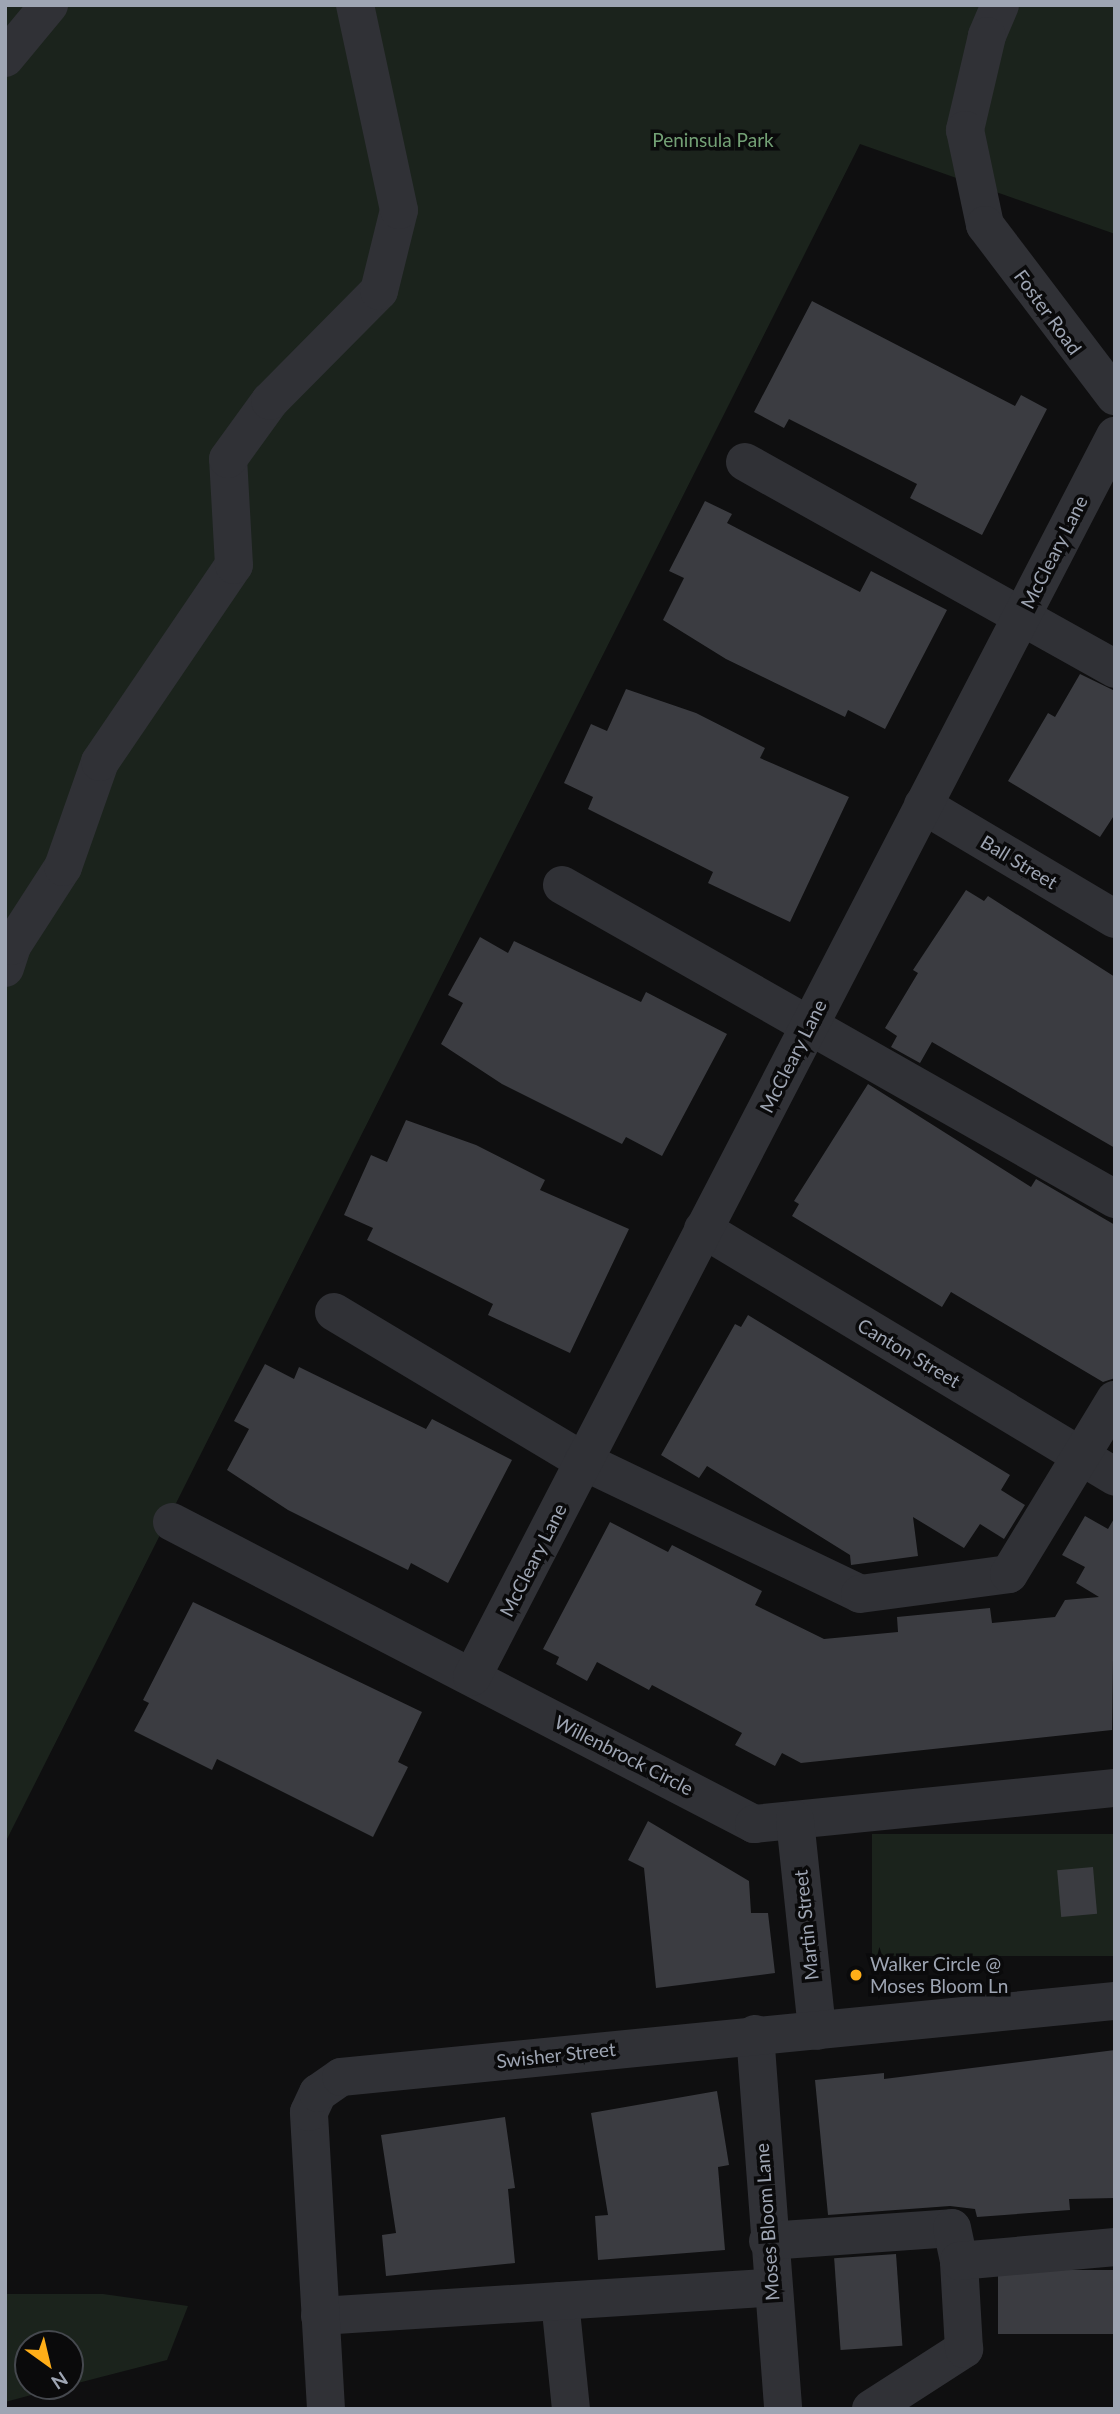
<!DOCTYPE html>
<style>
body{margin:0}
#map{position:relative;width:1120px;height:2414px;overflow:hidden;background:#0f0f10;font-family:Lato,sans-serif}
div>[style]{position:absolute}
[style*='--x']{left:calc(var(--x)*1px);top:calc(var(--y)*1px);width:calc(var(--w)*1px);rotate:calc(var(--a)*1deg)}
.green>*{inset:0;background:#1b231c;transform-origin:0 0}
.building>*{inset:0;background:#3b3c41;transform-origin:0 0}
.minor>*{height:38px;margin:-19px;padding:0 19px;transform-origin:19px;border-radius:19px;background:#303136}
.dots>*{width:19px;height:19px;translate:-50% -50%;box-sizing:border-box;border:4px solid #0a0a0b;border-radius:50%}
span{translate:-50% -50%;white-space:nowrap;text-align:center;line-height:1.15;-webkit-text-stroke:7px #0a0a0b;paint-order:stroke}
.park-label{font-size:19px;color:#73a075}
.street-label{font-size:19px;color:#9ea5b3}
.poi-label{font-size:19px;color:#9ea5b3}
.left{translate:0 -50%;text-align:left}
.frame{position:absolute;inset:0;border:7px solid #9ea5b3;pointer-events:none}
.north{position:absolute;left:14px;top:2330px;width:70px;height:70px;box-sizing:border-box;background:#0a0a0b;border:2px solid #45484e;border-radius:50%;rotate:146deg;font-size:19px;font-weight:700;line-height:28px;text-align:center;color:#9ea5b3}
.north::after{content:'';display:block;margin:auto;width:24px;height:32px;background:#ffae18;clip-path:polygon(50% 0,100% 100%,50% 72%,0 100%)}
</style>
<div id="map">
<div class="green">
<i style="clip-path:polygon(5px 5px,1115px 5px,1115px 234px,860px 144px,5px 1843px)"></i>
<i style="left:1115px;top:1834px;width:122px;height:243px;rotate:90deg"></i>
<i style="clip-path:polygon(5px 2294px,103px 2294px,188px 2306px,167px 2360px,70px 2385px,70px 2344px,28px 2344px,28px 2386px,65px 2386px,5px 2402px)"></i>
</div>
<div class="building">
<i style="clip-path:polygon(812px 301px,1015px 406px,1021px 395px,1047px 409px,982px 535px,910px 498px,917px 484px,789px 419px,784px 428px,754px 412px)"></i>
<i style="clip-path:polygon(705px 501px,732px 514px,727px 523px,860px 592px,871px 571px,947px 610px,885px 729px,848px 710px,845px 717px,726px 659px,663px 620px,684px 578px,669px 571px)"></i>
<i style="clip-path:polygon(1080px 674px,1115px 691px,1115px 814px,1100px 837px,1008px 781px,1048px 713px,1055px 717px)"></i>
<i style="clip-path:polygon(626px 689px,696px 713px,765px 748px,760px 758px,849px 797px,790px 922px,708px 883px,713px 872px,588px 809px,593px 797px,564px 783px,591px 724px,607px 731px)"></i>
<i style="clip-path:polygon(966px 890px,984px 901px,988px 896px,1115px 977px,1115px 1148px,932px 1042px,920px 1063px,891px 1047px,897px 1036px,885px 1028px,918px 973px,913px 970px)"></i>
<i style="clip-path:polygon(480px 937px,508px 953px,514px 941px,641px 1002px,646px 992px,727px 1034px,662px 1156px,626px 1137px,622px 1144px,502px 1084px,441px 1044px,463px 1003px,448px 995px)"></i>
<i style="clip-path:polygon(868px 1084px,1031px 1187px,1036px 1179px,1115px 1225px,1115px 1378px,1103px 1382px,951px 1292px,942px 1307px,792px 1216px,799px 1204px,794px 1201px)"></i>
<i style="clip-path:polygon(406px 1120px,476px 1145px,545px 1180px,540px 1190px,629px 1229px,570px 1353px,488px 1315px,493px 1304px,367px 1240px,373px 1228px,344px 1215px,371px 1155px,387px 1162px)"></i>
<i style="clip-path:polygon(748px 1315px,1010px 1475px,1001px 1490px,1025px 1505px,1004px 1539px,980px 1524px,964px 1548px,913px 1517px,918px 1556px,851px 1565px,850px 1555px,707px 1466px,699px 1478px,661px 1455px,735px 1324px,741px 1327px)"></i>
<i style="clip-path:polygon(265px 1364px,294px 1379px,299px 1367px,426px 1429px,432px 1419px,512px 1460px,448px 1583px,411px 1563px,408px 1570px,288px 1510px,227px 1470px,249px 1429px,234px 1421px)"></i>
<i style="clip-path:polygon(1085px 1516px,1108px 1529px,1115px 1517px,1112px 1730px,801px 1763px,782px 1753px,775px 1766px,735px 1745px,742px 1733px,652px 1685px,649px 1690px,597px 1662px,587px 1681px,556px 1664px,559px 1657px,543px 1649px,610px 1522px,668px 1552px,672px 1545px,762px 1591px,755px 1605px,824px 1639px,898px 1632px,897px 1617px,990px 1608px,992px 1623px,1055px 1617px,1065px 1600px,1099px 1597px,1076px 1583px,1085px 1567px,1062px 1555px)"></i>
<i style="clip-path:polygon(193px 1602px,422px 1712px,398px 1762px,408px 1767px,373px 1837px,217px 1759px,212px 1770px,134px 1731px,149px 1703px,143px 1700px)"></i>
<i style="clip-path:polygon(648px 1821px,749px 1881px,751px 1913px,768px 1913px,775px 1973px,656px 1988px,644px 1868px,628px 1860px)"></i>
<i style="left:1093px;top:1867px;width:47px;height:36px;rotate:85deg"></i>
<i style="clip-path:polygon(1115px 2050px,1115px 2198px,1069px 2199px,1070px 2210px,977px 2217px,975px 2209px,950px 2206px,828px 2215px,815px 2080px,884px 2073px,884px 2079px)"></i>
<i style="clip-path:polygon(717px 2091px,729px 2165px,718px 2167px,725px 2250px,598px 2260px,595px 2216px,608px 2215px,591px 2113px)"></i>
<i style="clip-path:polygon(505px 2117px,515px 2188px,508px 2189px,515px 2263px,386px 2276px,382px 2235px,396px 2233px,381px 2135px)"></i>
<i style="left:896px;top:2254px;width:92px;height:62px;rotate:86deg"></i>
<i style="left:1115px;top:2270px;width:64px;height:117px;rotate:90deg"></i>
</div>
<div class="minor">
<i style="--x:1000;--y:5;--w:34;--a:113"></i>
<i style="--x:987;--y:36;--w:97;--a:103.2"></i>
<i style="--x:965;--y:130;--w:97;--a:78.1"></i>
<i style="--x:985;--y:225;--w:215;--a:52.8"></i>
<i style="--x:5;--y:58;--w:69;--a:-50.3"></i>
<i style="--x:745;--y:462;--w:424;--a:29.2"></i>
<i style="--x:923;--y:805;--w:223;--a:30.7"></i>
<i style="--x:562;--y:885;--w:636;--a:29.59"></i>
<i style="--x:5;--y:968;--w:23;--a:-72"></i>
<i style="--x:12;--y:946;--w:94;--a:-57.2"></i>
<i style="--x:63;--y:867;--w:111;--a:-70.6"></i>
<i style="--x:100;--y:762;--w:238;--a:-55.8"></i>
<i style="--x:234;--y:565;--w:106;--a:-93.2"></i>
<i style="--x:228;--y:459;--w:72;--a:-54.1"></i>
<i style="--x:270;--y:401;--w:155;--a:-45.3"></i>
<i style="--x:379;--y:291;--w:83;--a:-76.1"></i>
<i style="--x:399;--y:210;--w:210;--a:-102.1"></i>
<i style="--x:703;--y:1229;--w:481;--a:31"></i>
<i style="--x:334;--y:1312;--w:290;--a:30.9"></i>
<i style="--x:583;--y:1461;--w:307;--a:25.6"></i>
<i style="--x:860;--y:1594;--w:150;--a:-7.6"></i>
<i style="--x:1009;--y:1574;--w:204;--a:-58.7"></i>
<i style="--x:172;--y:1522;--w:656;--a:27.42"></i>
<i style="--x:754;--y:1824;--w:363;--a:-5.7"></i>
<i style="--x:472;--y:1677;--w:1398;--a:-62.61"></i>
<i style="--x:795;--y:1820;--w:212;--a:84"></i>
<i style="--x:755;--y:2034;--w:376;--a:85.7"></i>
<i style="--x:768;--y:2241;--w:184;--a:-4"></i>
<i style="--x:952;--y:2228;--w:34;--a:78"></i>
<i style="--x:560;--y:2301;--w:109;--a:84.2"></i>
<i style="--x:320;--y:2316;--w:452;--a:-3.6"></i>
<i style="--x:326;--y:2409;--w:297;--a:-93.3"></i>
<i style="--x:309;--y:2112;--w:21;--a:-65"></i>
<i style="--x:318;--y:2093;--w:28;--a:-35"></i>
<i style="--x:341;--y:2077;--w:778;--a:-5.61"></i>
<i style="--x:871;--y:2409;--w:111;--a:-32.8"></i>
<i style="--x:964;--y:2349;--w:88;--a:-93.3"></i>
<i style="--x:959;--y:2261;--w:157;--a:-5.1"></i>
</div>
<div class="dots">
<i style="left:856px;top:1975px;background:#ffae18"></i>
</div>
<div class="park-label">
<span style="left:713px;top:140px">Peninsula Park</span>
</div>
<div class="street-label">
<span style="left:1048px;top:312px;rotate:54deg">Foster Road</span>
<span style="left:1054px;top:552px;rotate:-63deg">McCleary Lane</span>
<span style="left:1019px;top:862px;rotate:31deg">Ball Street</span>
<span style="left:793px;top:1056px;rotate:-63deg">McCleary Lane</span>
<span style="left:909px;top:1353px;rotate:31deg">Canton Street</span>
<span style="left:533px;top:1560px;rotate:-63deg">McCleary Lane</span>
<span style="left:624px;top:1755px;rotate:27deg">Willenbrock Circle</span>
<span style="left:806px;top:1925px;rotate:-96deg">Martin Street</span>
<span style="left:556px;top:2055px;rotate:-6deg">Swisher Street</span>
<span style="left:767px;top:2222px;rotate:-94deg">Moses Bloom Lane</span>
</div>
<div class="poi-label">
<span class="left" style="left:870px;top:1975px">Walker Circle @<br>Moses Bloom Ln</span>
</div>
<div class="frame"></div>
<div class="north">N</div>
</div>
